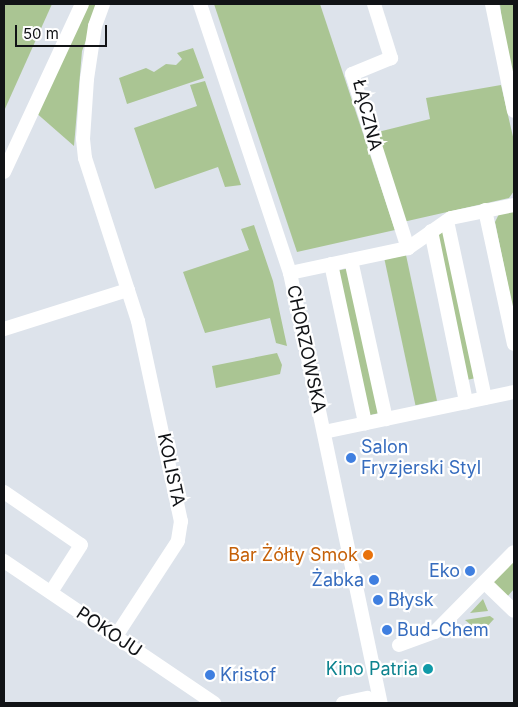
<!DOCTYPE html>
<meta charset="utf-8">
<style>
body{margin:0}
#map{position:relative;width:518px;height:707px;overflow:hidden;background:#dde3eb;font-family:Inter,sans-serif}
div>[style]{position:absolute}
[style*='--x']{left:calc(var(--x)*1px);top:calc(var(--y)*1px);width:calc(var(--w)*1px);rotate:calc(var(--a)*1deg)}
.green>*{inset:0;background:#aac593;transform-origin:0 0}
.minor>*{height:14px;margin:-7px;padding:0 7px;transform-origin:7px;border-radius:7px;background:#fff}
.dots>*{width:14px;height:14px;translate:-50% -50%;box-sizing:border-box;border:2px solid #fff;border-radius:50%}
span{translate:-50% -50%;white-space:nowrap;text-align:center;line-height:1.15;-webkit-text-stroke:4.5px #fff;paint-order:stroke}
.street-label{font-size:18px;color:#111316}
.shop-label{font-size:18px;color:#366cbe}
.left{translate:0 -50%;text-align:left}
.right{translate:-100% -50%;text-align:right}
.food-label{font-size:18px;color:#c56008}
.culture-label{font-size:18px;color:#0d838f}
.frame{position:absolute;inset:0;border:5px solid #111316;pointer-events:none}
.scale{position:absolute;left:15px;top:25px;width:92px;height:22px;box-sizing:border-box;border:2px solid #111316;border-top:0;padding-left:6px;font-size:15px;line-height:18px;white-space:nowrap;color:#111316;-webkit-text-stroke:4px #fff;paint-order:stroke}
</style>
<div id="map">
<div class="green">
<i style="clip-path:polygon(4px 4px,52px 4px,4px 111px)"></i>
<i style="clip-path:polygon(81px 4px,100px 4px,82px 51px,74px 146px,34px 111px)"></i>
<i style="clip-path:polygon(214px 4px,320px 4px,395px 230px,297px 252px)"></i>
<i style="clip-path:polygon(500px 4px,514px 4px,514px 94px,508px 71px)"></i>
<i style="clip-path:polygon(193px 48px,204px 78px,127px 104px,119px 78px,146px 68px,154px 72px,166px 64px,176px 65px,182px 59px,177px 53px)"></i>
<i style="clip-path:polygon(205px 81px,241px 185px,225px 187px,218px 167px,155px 189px,134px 128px,197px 106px,190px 85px)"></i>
<i style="clip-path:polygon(501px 85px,514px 141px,514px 191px,509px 198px,403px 222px,374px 133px,430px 119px,426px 98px)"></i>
<i style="clip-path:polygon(514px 209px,514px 315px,495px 222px,500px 212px)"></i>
<i style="clip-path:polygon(447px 221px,480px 377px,467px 380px,431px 231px)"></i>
<i style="clip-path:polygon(254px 225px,273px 281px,287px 346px,276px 343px,270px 318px,205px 333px,183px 272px,249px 250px,241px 229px)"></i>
<i style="left:406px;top:255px;width:149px;height:22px;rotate:78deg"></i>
<i style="left:350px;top:268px;width:148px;height:12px;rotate:78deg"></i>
<i style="clip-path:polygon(277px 353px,282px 365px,280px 374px,216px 388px,212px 366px)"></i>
<i style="clip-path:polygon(514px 552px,514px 589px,506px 598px,489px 579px)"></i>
<i style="clip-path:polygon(483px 599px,488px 611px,470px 613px,471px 612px)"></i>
<i style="clip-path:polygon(490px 616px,494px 619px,481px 633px,465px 620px)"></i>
</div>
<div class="minor">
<i style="--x:103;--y:4;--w:23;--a:110"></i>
<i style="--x:95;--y:26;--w:54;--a:98.6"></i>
<i style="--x:87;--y:79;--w:60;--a:93.8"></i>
<i style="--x:83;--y:139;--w:19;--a:84"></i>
<i style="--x:85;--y:158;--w:171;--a:72"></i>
<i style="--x:138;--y:321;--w:205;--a:77.9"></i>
<i style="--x:181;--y:521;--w:20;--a:99"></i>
<i style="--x:178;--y:541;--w:113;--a:123.1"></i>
<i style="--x:200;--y:4;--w:284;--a:71.5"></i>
<i style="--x:290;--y:273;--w:440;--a:78.1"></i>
<i style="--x:374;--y:4;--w:57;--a:72.5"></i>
<i style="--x:391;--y:58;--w:42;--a:157.7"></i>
<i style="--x:352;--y:74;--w:183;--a:72.2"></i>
<i style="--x:492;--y:4;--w:109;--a:78.4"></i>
<i style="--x:4;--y:172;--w:185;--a:-65.1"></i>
<i style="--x:485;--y:210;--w:137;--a:77.8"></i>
<i style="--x:447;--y:221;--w:181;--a:77.9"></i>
<i style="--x:431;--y:231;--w:175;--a:78.4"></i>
<i style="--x:351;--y:260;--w:163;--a:77.6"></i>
<i style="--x:331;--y:264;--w:163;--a:77.9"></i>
<i style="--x:290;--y:273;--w:121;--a:-12"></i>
<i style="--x:408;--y:248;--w:52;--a:-34.9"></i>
<i style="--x:451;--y:218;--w:64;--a:-11.7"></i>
<i style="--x:4;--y:329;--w:130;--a:-17.5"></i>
<i style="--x:324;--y:432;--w:194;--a:-11.9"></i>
<i style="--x:4;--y:492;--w:93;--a:34.5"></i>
<i style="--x:81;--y:545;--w:56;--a:122.6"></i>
<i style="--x:4;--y:561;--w:254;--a:34.1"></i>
<i style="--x:485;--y:583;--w:40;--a:44"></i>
<i style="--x:399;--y:645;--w:38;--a:-20"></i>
<i style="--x:435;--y:632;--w:112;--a:-45.4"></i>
<i style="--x:343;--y:703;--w:25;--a:-12"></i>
</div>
<div class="dots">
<i style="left:351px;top:458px;background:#3f7fe0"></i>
<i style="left:368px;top:555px;background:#e8710a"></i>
<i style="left:470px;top:571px;background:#3f7fe0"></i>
<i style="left:374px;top:580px;background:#3f7fe0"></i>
<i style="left:378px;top:600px;background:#3f7fe0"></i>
<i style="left:387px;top:630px;background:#3f7fe0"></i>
<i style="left:428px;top:669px;background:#0f9aa8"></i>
<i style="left:210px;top:675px;background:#3f7fe0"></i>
</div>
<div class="street-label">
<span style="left:367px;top:115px;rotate:76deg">ŁĄCZNA</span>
<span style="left:306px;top:349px;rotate:78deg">CHORZOWSKA</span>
<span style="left:171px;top:470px;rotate:78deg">KOLISTA</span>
<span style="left:109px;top:632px;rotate:34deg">POKOJU</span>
</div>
<div class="shop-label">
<span class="left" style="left:361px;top:458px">Salon<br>Fryzjerski Styl</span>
<span class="right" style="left:460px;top:571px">Eko</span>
<span class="right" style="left:364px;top:580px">Żabka</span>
<span class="left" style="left:388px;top:600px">Błysk</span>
<span class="left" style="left:397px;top:630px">Bud-Chem</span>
<span class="left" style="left:220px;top:675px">Kristof</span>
</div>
<div class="food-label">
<span class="right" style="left:358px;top:555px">Bar Żółty Smok</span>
</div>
<div class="culture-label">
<span class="right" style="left:418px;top:669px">Kino Patria</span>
</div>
<div class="frame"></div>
<div class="scale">50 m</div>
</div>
